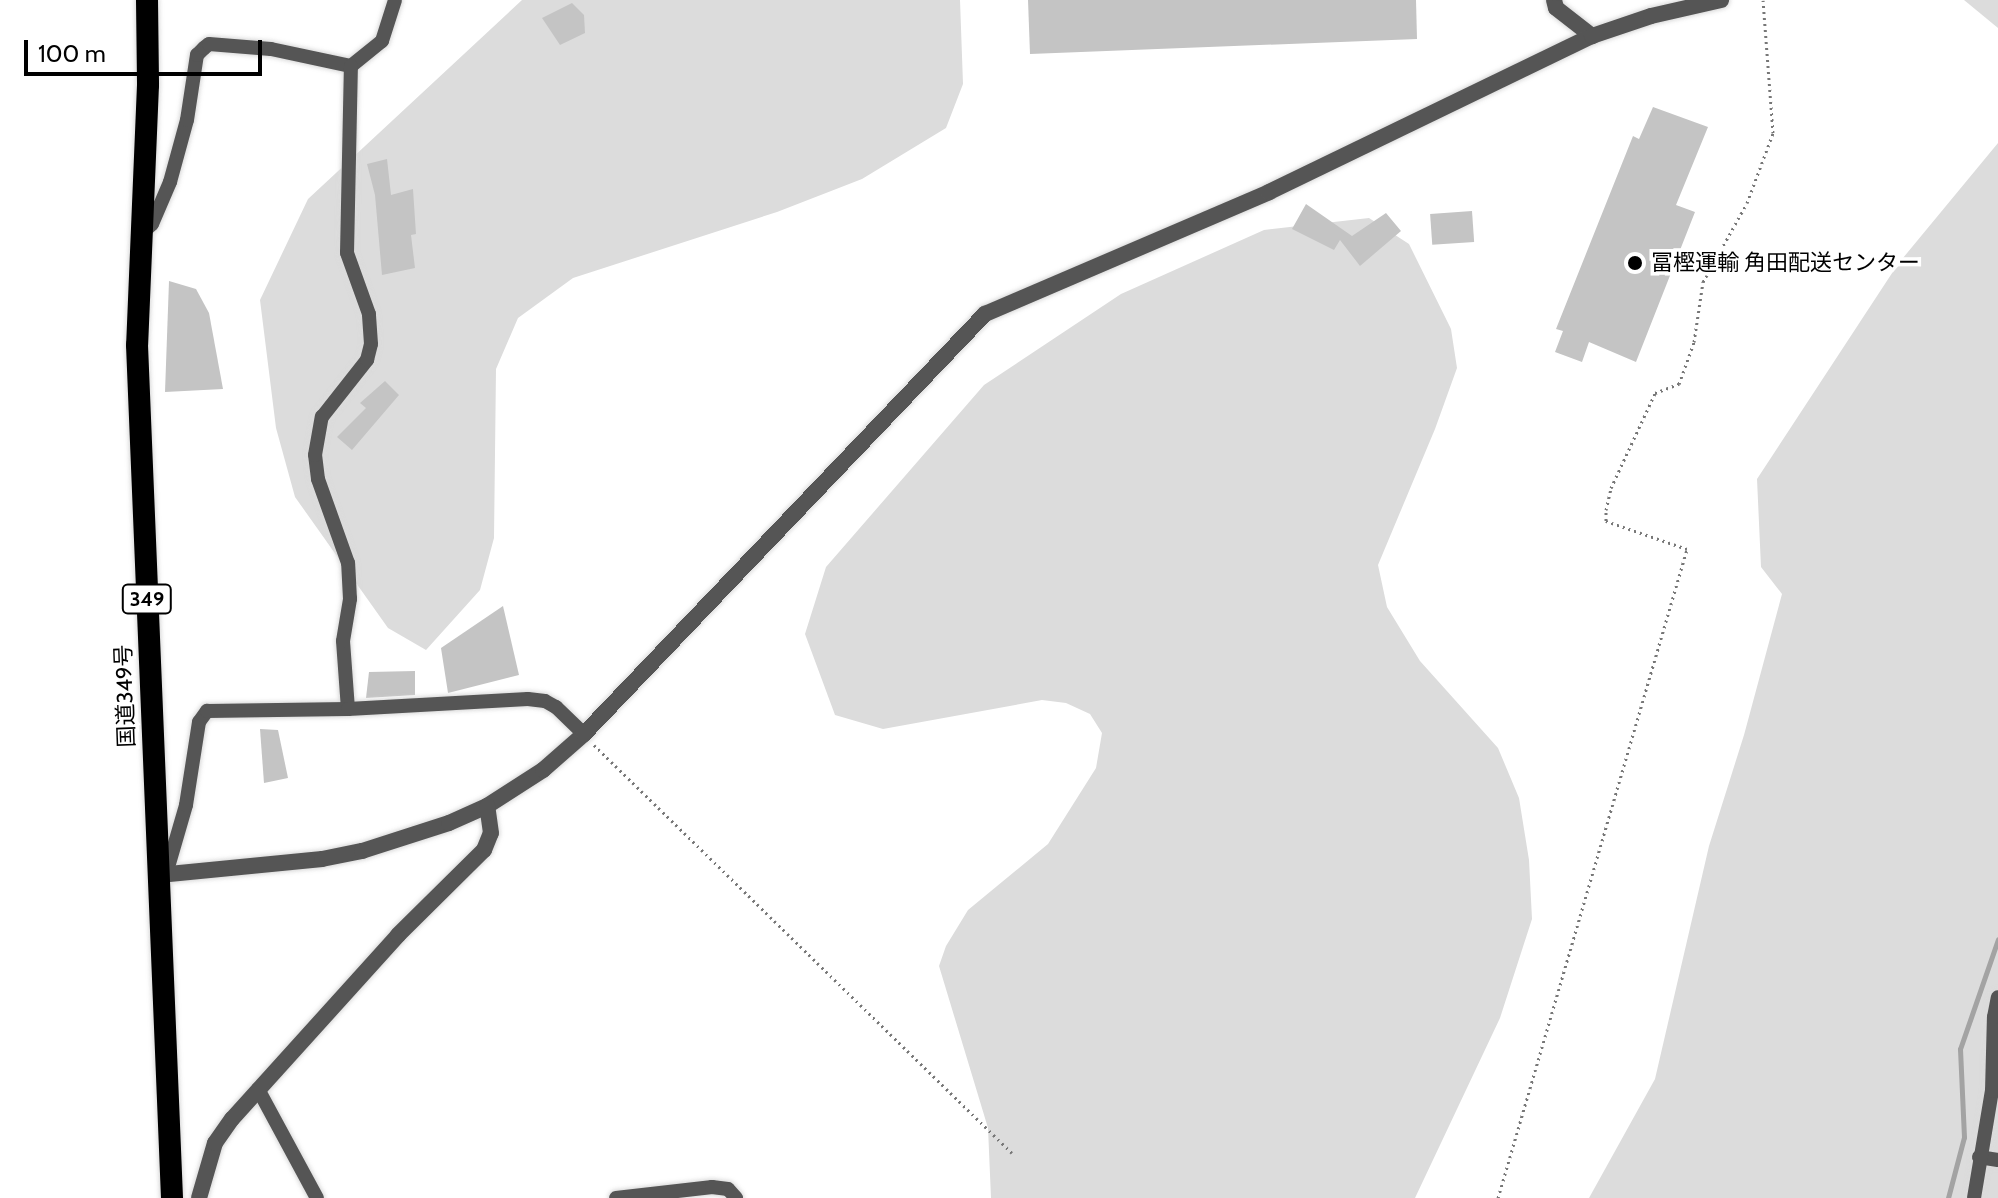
<!DOCTYPE html>
<meta charset="utf-8">
<style>
body{margin:0}
#map{position:relative;width:1998px;height:1198px;overflow:hidden;background:#fff;font-family:Cabin,"Noto Sans JP",sans-serif}
div>[style]{position:absolute}
[style*='--x']{left:calc(var(--x)*1px);top:calc(var(--y)*1px);width:calc(var(--w)*1px);rotate:calc(var(--a)*1deg)}
.green>*{inset:0;background:#dcdcdc}
.stream>*{height:5px;margin:-2.5px;padding:0 2.5px;transform-origin:2.5px;border-radius:2.5px;background:#a3a3a3}
.building>*{inset:0;background:#c4c4c4;transform-origin:0 0}
.path>*{height:3px;margin-top:-1.5px;transform-origin:0;background:repeating-linear-gradient(90deg,#777 0 2px,transparent 0 6px)}
.roads{filter:drop-shadow(0 0 2px #dbdbdb) drop-shadow(0 0 2px #dbdbdb)}
.minor>*{height:14px;margin:-7px;padding:0 7px;transform-origin:7px;border-radius:7px;background:#555}
.tertiary>*{height:16px;margin:-8px;padding:0 8px;transform-origin:8px;border-radius:8px;background:#555}
.trunk>*{height:22px;margin:-11px;padding:0 11px;transform-origin:11px;border-radius:11px;background:#000}
.dots>*{width:22px;height:22px;translate:-50% -50%;box-sizing:border-box;border:4px solid #fff;border-radius:50%}
span{translate:-50% -50%;white-space:nowrap;text-align:center;line-height:1.15;-webkit-text-stroke:7px #fff;paint-order:stroke}
.shield-label span{padding:2px 6px;background:#fff;border:2px solid;border-radius:6px;-webkit-text-stroke-width:0}
.shield-label{font-size:20px;color:#000;font-weight:700}
.poi-label{font-size:22px;color:#000}
.left{translate:0 -50%;text-align:left}
.street-label{font-size:22px;color:#000}
.scale{position:absolute;left:24px;top:40px;width:238px;height:36px;box-sizing:border-box;border:4px solid #000;border-top:0;padding-left:10px;font-size:24px;line-height:28px;white-space:nowrap;color:#000;-webkit-text-stroke:6px #fff;paint-order:stroke}
</style>
<div id="map">
<div class="green">
<i style="clip-path:polygon(522px 0,960px 0,963px 84px,946px 128px,862px 179px,777px 212px,573px 278px,518px 318px,496px 369px,494px 538px,480px 590px,426px 650px,388px 628px,295px 497px,276px 428px,260px 300px,308px 199px)"></i>
<i style="clip-path:polygon(1964px 0,1998px 0,1998px 28px)"></i>
<i style="clip-path:polygon(1998px 143px,1998px 1198px,1589px 1198px,1655px 1079px,1709px 846px,1744px 735px,1782px 594px,1761px 567px,1757px 479px,1898px 264px)"></i>
<i style="clip-path:polygon(1369px 218px,1409px 244px,1451px 329px,1457px 368px,1435px 429px,1378px 565px,1387px 607px,1420px 661px,1498px 748px,1519px 798px,1529px 860px,1532px 919px,1500px 1018px,1415px 1198px,991px 1198px,988px 1128px,939px 966px,946px 946px,968px 910px,1048px 844px,1096px 768px,1102px 733px,1090px 714px,1066px 703px,1042px 700px,883px 729px,835px 715px,805px 634px,826px 567px,984px 385px,1121px 294px,1264px 230px)"></i>
</div>
<div class="stream">
<i style="--x:1948;--y:1198;--w:63;--a:-75.3"></i>
<i style="--x:1964;--y:1137;--w:88;--a:-92.6"></i>
<i style="--x:1960;--y:1049;--w:116;--a:-70.9"></i>
</div>
<div class="building">
<i style="clip-path:polygon(1028px 0,1416px 0,1417px 39px,1030px 54px)"></i>
<i style="clip-path:polygon(572px 3px,584px 15px,585px 33px,560px 45px,542px 18px)"></i>
<i style="clip-path:polygon(1653px 107px,1708px 127px,1676px 205px,1695px 212px,1636px 362px,1589px 342px,1582px 362px,1555px 352px,1563px 331px,1556px 329px,1633px 136px,1639px 139px)"></i>
<i style="clip-path:polygon(387px 159px,391px 195px,413px 189px,416px 234px,411px 235px,415px 268px,382px 275px,375px 195px,367px 164px)"></i>
<i style="clip-path:polygon(1306px 204px,1352px 236px,1386px 213px,1401px 231px,1360px 266px,1340px 240px,1334px 250px,1292px 229px)"></i>
<i style="left:1472px;top:211px;width:31px;height:42px;rotate:86deg"></i>
<i style="clip-path:polygon(169px 281px,196px 289px,209px 313px,223px 389px,165px 392px)"></i>
<i style="clip-path:polygon(385px 381px,399px 395px,352px 450px,337px 437px,366px 408px,360px 403px)"></i>
<i style="clip-path:polygon(503px 606px,519px 675px,448px 693px,441px 648px)"></i>
<i style="clip-path:polygon(415px 671px,415px 695px,366px 698px,369px 672px)"></i>
<i style="clip-path:polygon(260px 729px,278px 730px,288px 778px,264px 783px)"></i>
</div>
<div class="path">
<i style="--x:594;--y:745;--w:584;--a:44.31"></i>
<i style="--x:1498;--y:1198;--w:676;--a:-73.76"></i>
<i style="--x:1687;--y:549;--w:86;--a:-160.9"></i>
<i style="--x:1606;--y:521;--w:11;--a:-90"></i>
<i style="--x:1606;--y:510;--w:23;--a:-77"></i>
<i style="--x:1611;--y:488;--w:105;--a:-65.1"></i>
<i style="--x:1655;--y:393;--w:26;--a:-21"></i>
<i style="--x:1679;--y:384;--w:45;--a:-70.3"></i>
<i style="--x:1694;--y:342;--w:61;--a:-81.5"></i>
<i style="--x:1703;--y:282;--w:90;--a:-60.9"></i>
<i style="--x:1747;--y:203;--w:75;--a:-69.6"></i>
<i style="--x:1773;--y:133;--w:133;--a:-94.3"></i>
</div>
<div class="roads">
<div class="minor">
<i style="--x:142;--y:233;--w:13;--a:-42"></i>
<i style="--x:152;--y:224;--w:46;--a:-66.8"></i>
<i style="--x:170;--y:182;--w:64;--a:-74.7"></i>
<i style="--x:187;--y:120;--w:66;--a:-81.3"></i>
<i style="--x:197;--y:55;--w:10;--a:-45"></i>
<i style="--x:204;--y:48;--w:6;--a:-39"></i>
<i style="--x:209;--y:44;--w:62;--a:4.6"></i>
<i style="--x:271;--y:49;--w:82;--a:12"></i>
<i style="--x:351;--y:66;--w:40;--a:-39"></i>
<i style="--x:382;--y:41;--w:43;--a:-72.4"></i>
<i style="--x:348;--y:709;--w:68;--a:-94.2"></i>
<i style="--x:343;--y:641;--w:43;--a:-80.5"></i>
<i style="--x:350;--y:599;--w:36;--a:-93"></i>
<i style="--x:348;--y:563;--w:89;--a:-109.7"></i>
<i style="--x:318;--y:479;--w:24;--a:-97"></i>
<i style="--x:315;--y:455;--w:39;--a:-80"></i>
<i style="--x:322;--y:417;--w:73;--a:-51.7"></i>
<i style="--x:367;--y:360;--w:16;--a:-76"></i>
<i style="--x:371;--y:344;--w:30;--a:-94"></i>
<i style="--x:369;--y:314;--w:65;--a:-109.8"></i>
<i style="--x:347;--y:253;--w:187;--a:-88.8"></i>
<i style="--x:166;--y:874;--w:72;--a:-73.8"></i>
<i style="--x:186;--y:805;--w:84;--a:-81.1"></i>
<i style="--x:199;--y:722;--w:14;--a:-54"></i>
<i style="--x:207;--y:711;--w:141;--a:-0.8"></i>
<i style="--x:348;--y:709;--w:180;--a:-3.2"></i>
<i style="--x:528;--y:699;--w:17;--a:7"></i>
<i style="--x:545;--y:701;--w:13;--a:29"></i>
<i style="--x:556;--y:707;--w:39;--a:44"></i>
<i style="--x:258;--y:1089;--w:124;--a:61.6"></i>
<i style="--x:1979;--y:1157;--w:19;--a:9"></i>
<i style="--x:616;--y:1198;--w:97;--a:-6.5"></i>
<i style="--x:712;--y:1187;--w:16;--a:7"></i>
<i style="--x:728;--y:1189;--w:12;--a:48"></i>
<i style="--x:1974;--y:1198;--w:109;--a:-80.5"></i>
<i style="--x:1992;--y:1091;--w:74;--a:-88.5"></i>
<i style="--x:1994;--y:1017;--w:20;--a:-79"></i>
</div>
<div class="tertiary">
<i style="--x:1554;--y:0;--w:8;--a:76"></i>
<i style="--x:1556;--y:8;--w:46;--a:37.9"></i>
<i style="--x:159;--y:875;--w:164;--a:-5.6"></i>
<i style="--x:322;--y:859;--w:41;--a:-11.3"></i>
<i style="--x:362;--y:851;--w:91;--a:-17.8"></i>
<i style="--x:449;--y:823;--w:42;--a:-24.1"></i>
<i style="--x:487;--y:806;--w:67;--a:-32.7"></i>
<i style="--x:543;--y:770;--w:55;--a:-41.3"></i>
<i style="--x:584;--y:734;--w:581;--a:-46.33"></i>
<i style="--x:985;--y:314;--w:309;--a:-23.2"></i>
<i style="--x:1269;--y:192;--w:359;--a:-25.8"></i>
<i style="--x:1592;--y:36;--w:62;--a:-18.7"></i>
<i style="--x:1651;--y:16;--w:72;--a:-12.9"></i>
<i style="--x:199;--y:1198;--w:57;--a:-73.8"></i>
<i style="--x:215;--y:1143;--w:29;--a:-55"></i>
<i style="--x:232;--y:1119;--w:248;--a:-47.9"></i>
<i style="--x:398;--y:935;--w:121;--a:-44.7"></i>
<i style="--x:484;--y:850;--w:18;--a:-68"></i>
<i style="--x:491;--y:833;--w:27;--a:-98"></i>
</div>
<div class="trunk">
<i style="--x:147;--y:0;--w:85;--a:89.3"></i>
<i style="--x:148;--y:85;--w:260;--a:92.4"></i>
<i style="--x:137;--y:345;--w:854;--a:87.65"></i>
</div>
</div>
<div class="dots">
<i style="left:1635px;top:263px;background:#000"></i>
</div>
<div class="shield-label">
<span style="left:147px;top:599px">349</span>
</div>
<div class="poi-label">
<span class="left" style="left:1651px;top:263px">冨樫運輸 角田配送センター</span>
</div>
<div class="street-label">
<span style="left:125px;top:696px;rotate:-92deg">国道349号</span>
</div>
<div class="scale">100 m</div>
</div>
